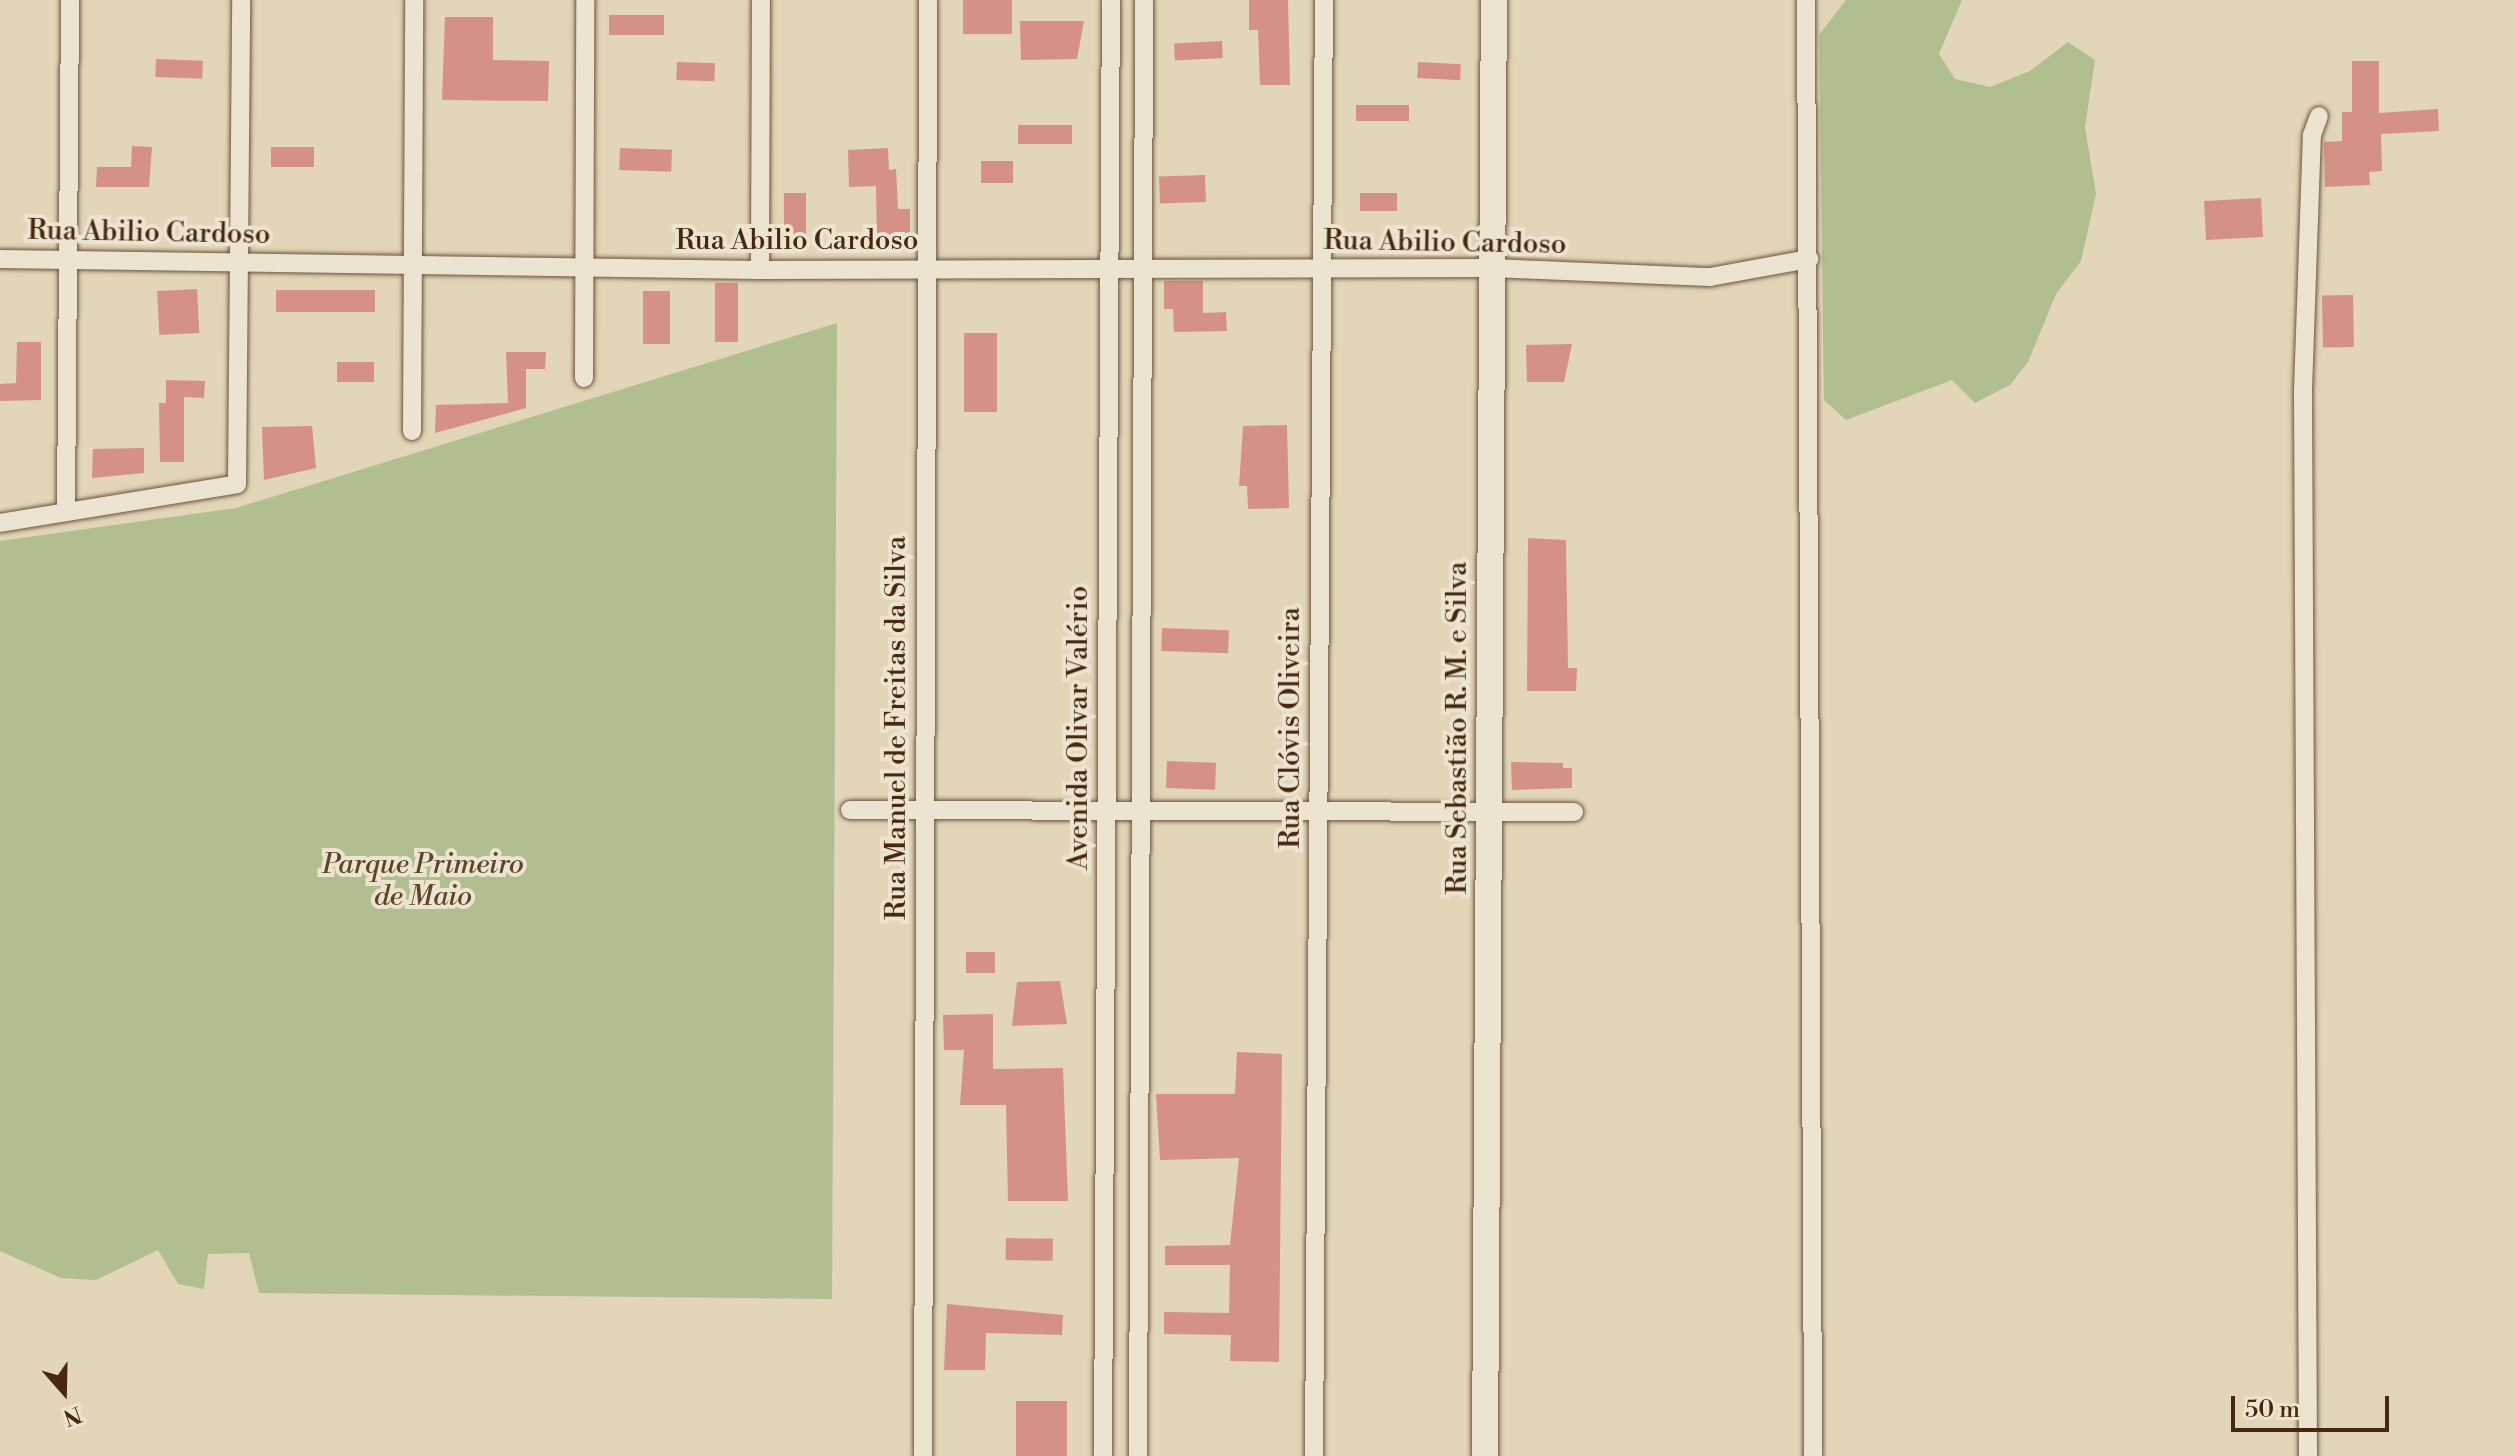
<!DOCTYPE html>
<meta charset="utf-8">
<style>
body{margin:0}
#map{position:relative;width:2515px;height:1456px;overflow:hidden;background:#e2d5b8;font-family:"Libre Bodoni",serif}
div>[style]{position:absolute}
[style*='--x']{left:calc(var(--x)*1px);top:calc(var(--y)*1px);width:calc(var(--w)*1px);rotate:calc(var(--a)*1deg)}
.green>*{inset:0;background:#b1be90}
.building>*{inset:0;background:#d59185;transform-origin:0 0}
.roads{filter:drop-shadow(0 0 2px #6e5339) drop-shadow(0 0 2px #6e5339)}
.street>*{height:18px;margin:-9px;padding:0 9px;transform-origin:9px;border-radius:9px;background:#ece4d1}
.secondary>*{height:26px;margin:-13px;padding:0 13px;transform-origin:13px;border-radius:13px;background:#ece4d1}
span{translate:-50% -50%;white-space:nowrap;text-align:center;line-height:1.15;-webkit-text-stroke:8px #ece4d1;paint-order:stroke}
.street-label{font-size:28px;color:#47280f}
.park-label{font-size:28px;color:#5c4629;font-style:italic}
.north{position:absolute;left:24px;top:1352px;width:80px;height:80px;-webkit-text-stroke:6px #ece4d1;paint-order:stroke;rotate:160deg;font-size:22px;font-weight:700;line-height:32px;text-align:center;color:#47280f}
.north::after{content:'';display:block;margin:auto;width:28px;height:36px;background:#47280f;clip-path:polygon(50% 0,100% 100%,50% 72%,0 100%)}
.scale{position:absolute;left:2231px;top:1396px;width:158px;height:36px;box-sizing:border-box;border:4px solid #47280f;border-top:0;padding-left:10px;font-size:24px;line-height:28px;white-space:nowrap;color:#47280f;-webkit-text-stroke:6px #ece4d1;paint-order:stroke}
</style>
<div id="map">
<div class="green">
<i style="clip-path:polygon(1846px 0,1962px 0,1939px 54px,1955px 79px,1990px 87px,2030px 71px,2068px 42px,2095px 60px,2085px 127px,2096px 194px,2081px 261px,2056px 294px,2028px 362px,2010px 385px,1975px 403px,1952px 380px,1846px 420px,1824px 400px,1819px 35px)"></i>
<i style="clip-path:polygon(837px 323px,832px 1299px,259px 1293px,249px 1253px,208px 1254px,204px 1289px,178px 1284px,158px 1250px,96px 1280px,61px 1278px,0 1251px,0 541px,236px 508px)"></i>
</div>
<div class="building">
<i style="left:963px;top:0;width:49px;height:34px"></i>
<i style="clip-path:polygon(1249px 0,1288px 0,1290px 85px,1260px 85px,1258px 30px,1249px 30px)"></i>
<i style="left:664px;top:15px;width:20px;height:55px;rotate:90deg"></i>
<i style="clip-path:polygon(445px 17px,493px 17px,493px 60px,549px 61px,548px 101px,442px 100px)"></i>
<i style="clip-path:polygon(1020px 21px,1084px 21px,1077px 59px,1021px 60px)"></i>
<i style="left:1222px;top:41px;width:17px;height:48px;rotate:87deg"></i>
<i style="left:156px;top:59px;width:47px;height:18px;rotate:2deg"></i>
<i style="clip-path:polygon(2352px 61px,2379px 61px,2379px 113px,2438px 109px,2439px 131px,2381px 134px,2382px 171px,2369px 172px,2370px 185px,2325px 187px,2324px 142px,2342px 141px,2342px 112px,2352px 112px)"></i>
<i style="left:677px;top:62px;width:38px;height:18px;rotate:2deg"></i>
<i style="left:1418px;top:62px;width:43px;height:16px;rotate:3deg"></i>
<i style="left:1409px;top:105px;width:16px;height:53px;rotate:90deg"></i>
<i style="left:1072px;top:125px;width:19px;height:54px;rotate:90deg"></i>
<i style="clip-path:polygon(132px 146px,152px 147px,149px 187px,96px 187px,97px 167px,131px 167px)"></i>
<i style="left:271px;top:147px;width:43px;height:20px"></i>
<i style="left:620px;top:148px;width:52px;height:22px;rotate:2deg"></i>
<i style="clip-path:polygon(888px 148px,889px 170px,896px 169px,898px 209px,910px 209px,910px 236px,901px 243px,877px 243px,876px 186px,849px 187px,848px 150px)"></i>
<i style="left:1013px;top:161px;width:22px;height:32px;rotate:90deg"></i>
<i style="left:1205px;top:175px;width:27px;height:46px;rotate:88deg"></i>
<i style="left:784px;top:193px;width:22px;height:42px"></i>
<i style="left:1397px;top:193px;width:18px;height:37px;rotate:90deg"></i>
<i style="left:2261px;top:198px;width:39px;height:57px;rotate:87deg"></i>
<i style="clip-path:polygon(1164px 281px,1203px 281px,1203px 313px,1226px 312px,1227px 331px,1174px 332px,1173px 309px,1164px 309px)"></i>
<i style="left:715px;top:283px;width:23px;height:59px"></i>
<i style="left:197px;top:289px;width:44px;height:40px;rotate:87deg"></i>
<i style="left:276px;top:290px;width:99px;height:22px"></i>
<i style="left:643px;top:291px;width:27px;height:53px"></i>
<i style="left:2353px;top:295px;width:52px;height:31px;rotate:89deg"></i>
<i style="left:964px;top:333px;width:33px;height:79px"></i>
<i style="clip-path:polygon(17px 342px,41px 342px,41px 400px,0 401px,0 384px,16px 383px)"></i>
<i style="clip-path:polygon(1572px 344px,1564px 382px,1527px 382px,1526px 345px)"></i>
<i style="clip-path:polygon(506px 352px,546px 352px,545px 369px,526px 369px,526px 408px,435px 433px,436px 405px,508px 403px)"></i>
<i style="left:374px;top:362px;width:20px;height:37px;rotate:90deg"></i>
<i style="clip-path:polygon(166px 380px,205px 381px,204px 398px,184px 397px,184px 462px,160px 462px,159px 403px,166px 403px)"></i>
<i style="clip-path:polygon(1287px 425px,1289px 508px,1248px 509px,1247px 486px,1239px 486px,1243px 426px)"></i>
<i style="clip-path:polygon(312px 426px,316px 468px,264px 480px,262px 427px)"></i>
<i style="clip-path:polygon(144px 448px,144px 473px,92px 478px,93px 449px)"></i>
<i style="clip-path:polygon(1528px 538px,1566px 540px,1568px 668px,1577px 668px,1576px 691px,1527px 691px)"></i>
<i style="left:1162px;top:628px;width:67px;height:23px;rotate:2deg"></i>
<i style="left:1167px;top:761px;width:49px;height:27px;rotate:2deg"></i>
<i style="clip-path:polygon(1511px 762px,1563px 763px,1563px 768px,1572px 768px,1572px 788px,1512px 790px)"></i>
<i style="left:966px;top:952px;width:29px;height:21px"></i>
<i style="clip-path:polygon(1060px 981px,1067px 1024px,1012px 1026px,1017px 982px)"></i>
<i style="clip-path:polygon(993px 1014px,993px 1069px,1063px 1068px,1068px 1201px,1008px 1201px,1006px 1105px,960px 1105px,964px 1050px,944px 1050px,943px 1015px)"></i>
<i style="clip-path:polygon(1237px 1052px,1282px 1054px,1279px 1362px,1230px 1361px,1231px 1335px,1164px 1334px,1164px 1312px,1229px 1313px,1230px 1265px,1165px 1265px,1165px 1246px,1230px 1245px,1239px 1158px,1160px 1160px,1156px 1094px,1235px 1094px)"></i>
<i style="left:1006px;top:1238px;width:47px;height:22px;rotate:1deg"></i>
<i style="clip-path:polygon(947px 1304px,1063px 1315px,1062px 1335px,986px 1333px,985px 1370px,944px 1370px)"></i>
<i style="left:1016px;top:1401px;width:51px;height:55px"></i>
</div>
<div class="roads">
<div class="street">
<i style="--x:1806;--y:0;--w:1456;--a:89.72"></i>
<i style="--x:0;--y:259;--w:760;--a:0.83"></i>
<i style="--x:760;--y:270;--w:732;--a:-0.16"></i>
<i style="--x:1492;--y:268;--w:218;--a:2.4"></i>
<i style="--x:1710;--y:277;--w:101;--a:-10.3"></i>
<i style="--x:760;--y:270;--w:270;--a:-89.8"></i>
<i style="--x:584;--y:378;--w:378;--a:-89.8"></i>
<i style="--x:412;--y:431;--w:431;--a:-89.7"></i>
<i style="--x:66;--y:512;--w:512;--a:-89.55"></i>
<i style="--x:0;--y:523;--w:240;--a:-9.3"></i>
<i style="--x:237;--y:484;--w:484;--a:-89.5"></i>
<i style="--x:850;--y:810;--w:724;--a:0.16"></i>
<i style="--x:923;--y:1456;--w:1456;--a:-89.8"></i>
<i style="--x:1103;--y:1456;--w:1456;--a:-89.69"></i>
<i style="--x:1138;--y:1456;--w:1456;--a:-89.76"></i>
<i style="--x:1314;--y:1456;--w:1456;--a:-89.61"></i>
<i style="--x:2308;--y:1456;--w:1066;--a:-90.27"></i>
<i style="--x:2303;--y:390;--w:255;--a:-88"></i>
<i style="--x:2312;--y:135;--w:20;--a:-70"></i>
</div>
<div class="secondary">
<i style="--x:1485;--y:1456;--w:1456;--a:-89.65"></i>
</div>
</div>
<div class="street-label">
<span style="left:149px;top:233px;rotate:1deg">Rua Abilio Cardoso</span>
<span style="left:797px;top:241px">Rua Abilio Cardoso</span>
<span style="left:1445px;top:243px;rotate:1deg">Rua Abilio Cardoso</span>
<span style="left:897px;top:728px;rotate:-90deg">Rua Manuel de Freitas da Silva</span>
<span style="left:1079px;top:728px;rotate:-90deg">Avenida Olivar Valério</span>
<span style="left:1291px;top:728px;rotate:-90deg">Rua Clóvis Oliveira</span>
<span style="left:1458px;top:728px;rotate:-90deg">Rua Sebastião R. M. e Silva</span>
</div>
<div class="park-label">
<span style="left:423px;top:881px">Parque Primeiro<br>de Maio</span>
</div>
<div class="north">N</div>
<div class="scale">50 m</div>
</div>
